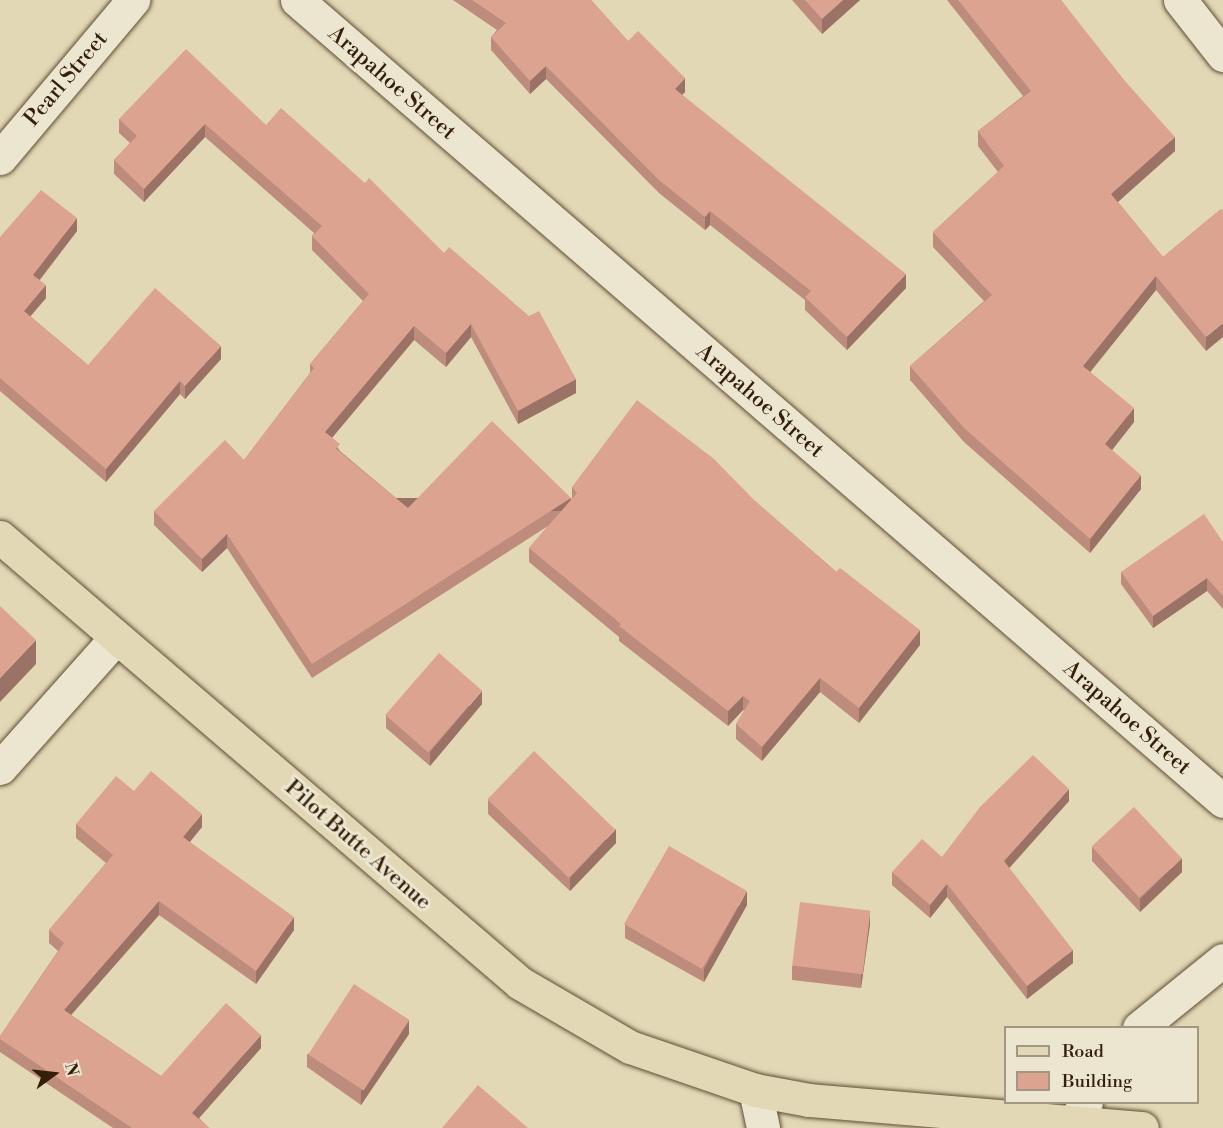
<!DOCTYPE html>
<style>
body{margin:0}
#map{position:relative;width:1223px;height:1128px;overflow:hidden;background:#e2d8b6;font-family:"Libre Bodoni",serif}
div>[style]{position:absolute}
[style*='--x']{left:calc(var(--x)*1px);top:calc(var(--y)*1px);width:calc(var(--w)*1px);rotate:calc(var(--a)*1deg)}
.roads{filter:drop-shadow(0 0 2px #604e35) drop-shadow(0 0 2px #604e35)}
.minor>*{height:33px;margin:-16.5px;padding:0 16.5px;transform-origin:16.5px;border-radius:16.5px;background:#ece6d0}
.major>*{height:33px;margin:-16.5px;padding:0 16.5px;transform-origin:16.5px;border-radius:16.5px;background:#e2d8b6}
.wall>*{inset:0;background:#bd8c7d}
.shaded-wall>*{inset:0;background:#9a7266;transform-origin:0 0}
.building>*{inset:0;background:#dca391;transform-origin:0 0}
span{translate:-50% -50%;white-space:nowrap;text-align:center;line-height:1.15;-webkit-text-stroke:6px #ece6d0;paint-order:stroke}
.street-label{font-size:22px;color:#34200a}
.legend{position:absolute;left:1004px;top:1026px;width:195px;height:78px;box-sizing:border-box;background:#ece6d0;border:2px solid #a29781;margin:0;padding:8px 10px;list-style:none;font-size:18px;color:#34200a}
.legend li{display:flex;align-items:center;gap:12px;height:30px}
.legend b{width:30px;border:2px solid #a29781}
.north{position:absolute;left:24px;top:1044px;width:60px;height:60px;-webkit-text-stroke:4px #ece6d0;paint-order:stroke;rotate:75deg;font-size:16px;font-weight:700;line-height:24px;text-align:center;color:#34200a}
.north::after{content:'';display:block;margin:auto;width:21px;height:27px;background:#34200a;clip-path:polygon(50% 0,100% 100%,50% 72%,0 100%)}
</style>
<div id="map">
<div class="roads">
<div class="minor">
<i style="--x:297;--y:0;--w:1224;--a:40.86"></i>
<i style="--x:1180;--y:0;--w:70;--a:52"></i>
<i style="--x:0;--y:158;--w:207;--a:-49.9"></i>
<i style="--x:0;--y:768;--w:174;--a:-48.3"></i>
<i style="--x:1139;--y:1028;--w:108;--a:-39"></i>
<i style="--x:755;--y:1090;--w:39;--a:78"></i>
<i style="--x:1074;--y:1122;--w:23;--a:-59"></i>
</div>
<div class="major">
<i style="--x:0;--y:537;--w:685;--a:40.62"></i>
<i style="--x:520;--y:983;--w:127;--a:30.2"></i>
<i style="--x:630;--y:1047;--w:132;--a:19"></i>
<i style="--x:755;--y:1090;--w:55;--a:10.5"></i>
<i style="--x:809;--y:1100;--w:334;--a:4.8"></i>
</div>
</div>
<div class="wall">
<i style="clip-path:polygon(453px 0,591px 0,628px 41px,685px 92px,682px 95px,906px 288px,847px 350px,805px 310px,805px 300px,710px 225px,705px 230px,659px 193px,546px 79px,530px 94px,491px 50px,491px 37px,497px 30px)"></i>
<i style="clip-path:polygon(792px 0,860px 0,822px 34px)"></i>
<i style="clip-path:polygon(947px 0,1061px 0,1175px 151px,1118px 202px,1163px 257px,1221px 209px,1206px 351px,1156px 290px,1090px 372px,1134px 422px,1112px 450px,1141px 489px,1090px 553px,964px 442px,910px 380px,910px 366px,984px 301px,933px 247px,933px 232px,998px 172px,978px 146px,978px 131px,1023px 96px)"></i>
<i style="clip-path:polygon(119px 119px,266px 125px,576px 393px,518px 424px,471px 337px,446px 367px,414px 340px,332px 438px,340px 451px,408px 508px,571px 500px,572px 498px,572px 487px,755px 501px,920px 645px,859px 723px,820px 692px,762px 761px,736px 739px,736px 724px,744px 711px,743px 710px,728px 726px,619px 641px,619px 637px,529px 562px,529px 548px,548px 526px,312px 678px,227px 548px,202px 572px,154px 525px,154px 511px,244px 460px,310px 373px,310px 364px,363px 301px,312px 250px,312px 236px,314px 233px,205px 137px,144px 202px,114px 174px,114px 160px,130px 143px,119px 133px)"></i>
<i style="clip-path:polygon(77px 231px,40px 280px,46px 298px,30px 316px,88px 365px,221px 359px,185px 399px,180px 394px,106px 482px,0 391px,0 237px)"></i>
<i style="clip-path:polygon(1223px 542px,1223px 609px,1207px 591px,1153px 628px,1121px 584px,1121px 572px)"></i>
<i style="clip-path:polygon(482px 704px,430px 766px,386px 728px,386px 715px)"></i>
<i style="clip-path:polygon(134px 791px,202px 827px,190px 842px,294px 930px,256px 984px,159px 915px,71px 1015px,161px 1076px,261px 1048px,199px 1118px,209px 1128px,113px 1128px,0 1052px,0 1036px,58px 951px,49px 943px,49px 930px,106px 863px,76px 838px,76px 824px)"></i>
<i style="clip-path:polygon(488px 800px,616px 843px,570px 891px,488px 814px)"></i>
<i style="clip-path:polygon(1069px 801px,1009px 868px,1073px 963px,1027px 999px,947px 897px,930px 918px,892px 885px,892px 872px,942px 857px)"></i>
<i style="clip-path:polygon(1092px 847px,1182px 872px,1140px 912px,1092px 861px)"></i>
<i style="clip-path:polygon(747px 905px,704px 982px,625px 938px,625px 924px)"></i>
<i style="clip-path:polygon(870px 924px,861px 988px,792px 980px,792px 966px)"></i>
<i style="clip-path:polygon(409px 1034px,361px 1105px,307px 1067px,307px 1054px)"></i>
</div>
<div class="shaded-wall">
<i style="clip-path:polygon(843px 0,860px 0,822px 34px,822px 19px)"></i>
<i style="clip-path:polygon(546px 66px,546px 79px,530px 94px,530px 81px)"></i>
<i style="clip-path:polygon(685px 78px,685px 92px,675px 102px,675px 89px)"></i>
<i style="clip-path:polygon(205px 124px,205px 137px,144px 202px,144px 189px)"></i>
<i style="clip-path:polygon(1175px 137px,1175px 151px,1111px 208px,1111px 194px)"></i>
<i style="clip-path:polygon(710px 211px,710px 225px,705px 230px,705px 217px)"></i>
<i style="clip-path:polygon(77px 218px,77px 231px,33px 288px,33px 275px)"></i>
<i style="clip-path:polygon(906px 274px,906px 288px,847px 350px,847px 337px)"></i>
<i style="clip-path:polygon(1156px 276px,1156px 290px,1083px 381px,1083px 366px)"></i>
<i style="clip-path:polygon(46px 285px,46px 298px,24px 324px,24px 311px)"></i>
<i style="clip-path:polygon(1223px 323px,1223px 337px,1206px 351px,1206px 337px)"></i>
<i style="clip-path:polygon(471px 324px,471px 337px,446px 367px,446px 353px)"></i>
<i style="clip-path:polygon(414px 326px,414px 340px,325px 446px,325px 432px)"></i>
<i style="clip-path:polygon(221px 346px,221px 359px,185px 399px,185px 386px)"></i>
<i style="clip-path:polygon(576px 379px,576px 393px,518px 424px,518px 411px)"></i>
<i style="clip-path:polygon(180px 381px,180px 394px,106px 482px,106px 469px)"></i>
<i style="clip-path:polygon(1134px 408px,1134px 422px,1105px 459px,1105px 444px)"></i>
<i style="clip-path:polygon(1141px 475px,1141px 489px,1090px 553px,1090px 539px)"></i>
<i style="left:571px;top:498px;width:13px;height:308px;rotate:90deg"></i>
<i style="clip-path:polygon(227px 534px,227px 548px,202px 572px,202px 559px)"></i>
<i style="clip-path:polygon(1207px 578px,1207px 591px,1153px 628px,1153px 616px)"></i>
<i style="clip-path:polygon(920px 630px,920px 645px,859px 723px,859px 708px)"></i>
<i style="clip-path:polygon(36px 640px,36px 664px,0 702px,0 678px)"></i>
<i style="clip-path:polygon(820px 678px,820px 692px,762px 761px,762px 747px)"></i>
<i style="clip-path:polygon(482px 691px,482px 704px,430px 766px,430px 752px)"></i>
<i style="clip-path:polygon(743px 696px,743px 710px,728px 726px,728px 711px)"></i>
<i style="clip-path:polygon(1069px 789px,1069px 801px,1004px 874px,1004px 861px)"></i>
<i style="clip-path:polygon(202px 814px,202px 827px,183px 850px,183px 837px)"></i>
<i style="clip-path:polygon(616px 829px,616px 843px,570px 891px,570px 878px)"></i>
<i style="clip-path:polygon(1182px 858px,1182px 872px,1140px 912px,1140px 899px)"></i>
<i style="clip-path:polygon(947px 884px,947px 897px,930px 918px,930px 905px)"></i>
<i style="clip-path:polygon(747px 891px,747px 905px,704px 982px,704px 969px)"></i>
<i style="clip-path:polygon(159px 901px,159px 915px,64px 1023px,64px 1010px)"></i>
<i style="clip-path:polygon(870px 911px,870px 924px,861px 988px,861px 975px)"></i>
<i style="clip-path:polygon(294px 917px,294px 930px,256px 984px,256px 971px)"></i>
<i style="clip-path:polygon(1073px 950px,1073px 963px,1027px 999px,1027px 986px)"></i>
<i style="clip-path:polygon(409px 1020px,409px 1034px,361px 1105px,361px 1091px)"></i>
<i style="clip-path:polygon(261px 1035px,261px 1048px,192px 1126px,192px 1113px)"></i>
</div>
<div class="building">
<i style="clip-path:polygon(472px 0,591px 0,628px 41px,638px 31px,685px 78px,675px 89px,906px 274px,847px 337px,805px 297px,811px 291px,710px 211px,705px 217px,659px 180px,546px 66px,530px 81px,491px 37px,506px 23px)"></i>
<i style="clip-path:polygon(805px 0,843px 0,822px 19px)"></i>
<i style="clip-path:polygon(958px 0,1061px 0,1125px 81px,1175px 137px,1111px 194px,1163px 257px,1221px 209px,1223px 211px,1223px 323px,1206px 337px,1156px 276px,1083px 366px,1134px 408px,1105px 444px,1141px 475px,1090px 539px,964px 428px,910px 366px,992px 295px,933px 232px,1004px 166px,978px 131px,1031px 91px)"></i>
<i style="clip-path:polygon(186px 49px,266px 125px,281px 108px,365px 183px,369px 178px,444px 253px,449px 247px,529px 316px,539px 311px,576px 379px,518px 411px,471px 324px,446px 353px,414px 326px,325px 432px,340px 444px,336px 449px,408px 508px,492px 421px,571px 498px,312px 664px,227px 534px,202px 559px,154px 511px,225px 440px,244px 460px,314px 368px,310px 364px,369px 294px,312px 236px,322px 226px,205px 124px,144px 189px,114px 160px,137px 136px,119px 119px)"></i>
<i style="clip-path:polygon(41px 190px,77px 218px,33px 275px,46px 285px,24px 311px,88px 365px,155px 288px,221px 346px,185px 386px,180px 381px,106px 469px,0 378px,0 237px)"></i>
<i style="clip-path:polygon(637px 400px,714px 459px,755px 501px,836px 572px,840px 568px,920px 630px,859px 708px,820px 678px,762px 747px,736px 724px,750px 701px,743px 696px,728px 711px,619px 626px,621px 624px,529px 548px,577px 493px,572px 487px)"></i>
<i style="clip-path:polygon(1204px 514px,1223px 542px,1223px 596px,1207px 578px,1153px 616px,1121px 572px)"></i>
<i style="clip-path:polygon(0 606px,36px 640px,0 678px)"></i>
<i style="left:439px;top:653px;width:57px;height:82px;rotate:41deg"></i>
<i style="left:534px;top:751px;width:113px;height:67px;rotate:44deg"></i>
<i style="clip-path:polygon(1033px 755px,1069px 789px,1004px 861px,1073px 950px,1027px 986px,947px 884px,930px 905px,892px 872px,922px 839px,942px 857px,980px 807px)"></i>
<i style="clip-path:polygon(151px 771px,202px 814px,183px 837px,294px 917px,256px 971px,159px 901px,64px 1010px,161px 1076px,226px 1003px,261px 1035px,192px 1113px,209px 1128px,132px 1128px,0 1039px,0 1036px,64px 943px,49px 930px,113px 855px,76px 824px,116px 776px,134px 791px)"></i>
<i style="left:1134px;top:807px;width:70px;height:58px;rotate:47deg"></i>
<i style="left:669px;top:846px;width:90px;height:90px;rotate:30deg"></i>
<i style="left:800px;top:902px;width:71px;height:64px;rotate:7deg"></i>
<i style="left:354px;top:984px;width:66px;height:84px;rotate:33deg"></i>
<i style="clip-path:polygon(478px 1085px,528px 1128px,442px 1128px)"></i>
</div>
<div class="street-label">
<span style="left:66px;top:79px;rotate:-50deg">Pearl Street</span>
<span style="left:392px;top:83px;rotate:41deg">Arapahoe Street</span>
<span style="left:760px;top:401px;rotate:41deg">Arapahoe Street</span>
<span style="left:1127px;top:718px;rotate:41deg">Arapahoe Street</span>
<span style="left:358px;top:845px;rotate:41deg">Pilot Butte Avenue</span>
</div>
<ul class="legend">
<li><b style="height:8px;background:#e2d8b6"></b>Road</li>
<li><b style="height:16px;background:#dca391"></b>Building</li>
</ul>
<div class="north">N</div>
</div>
